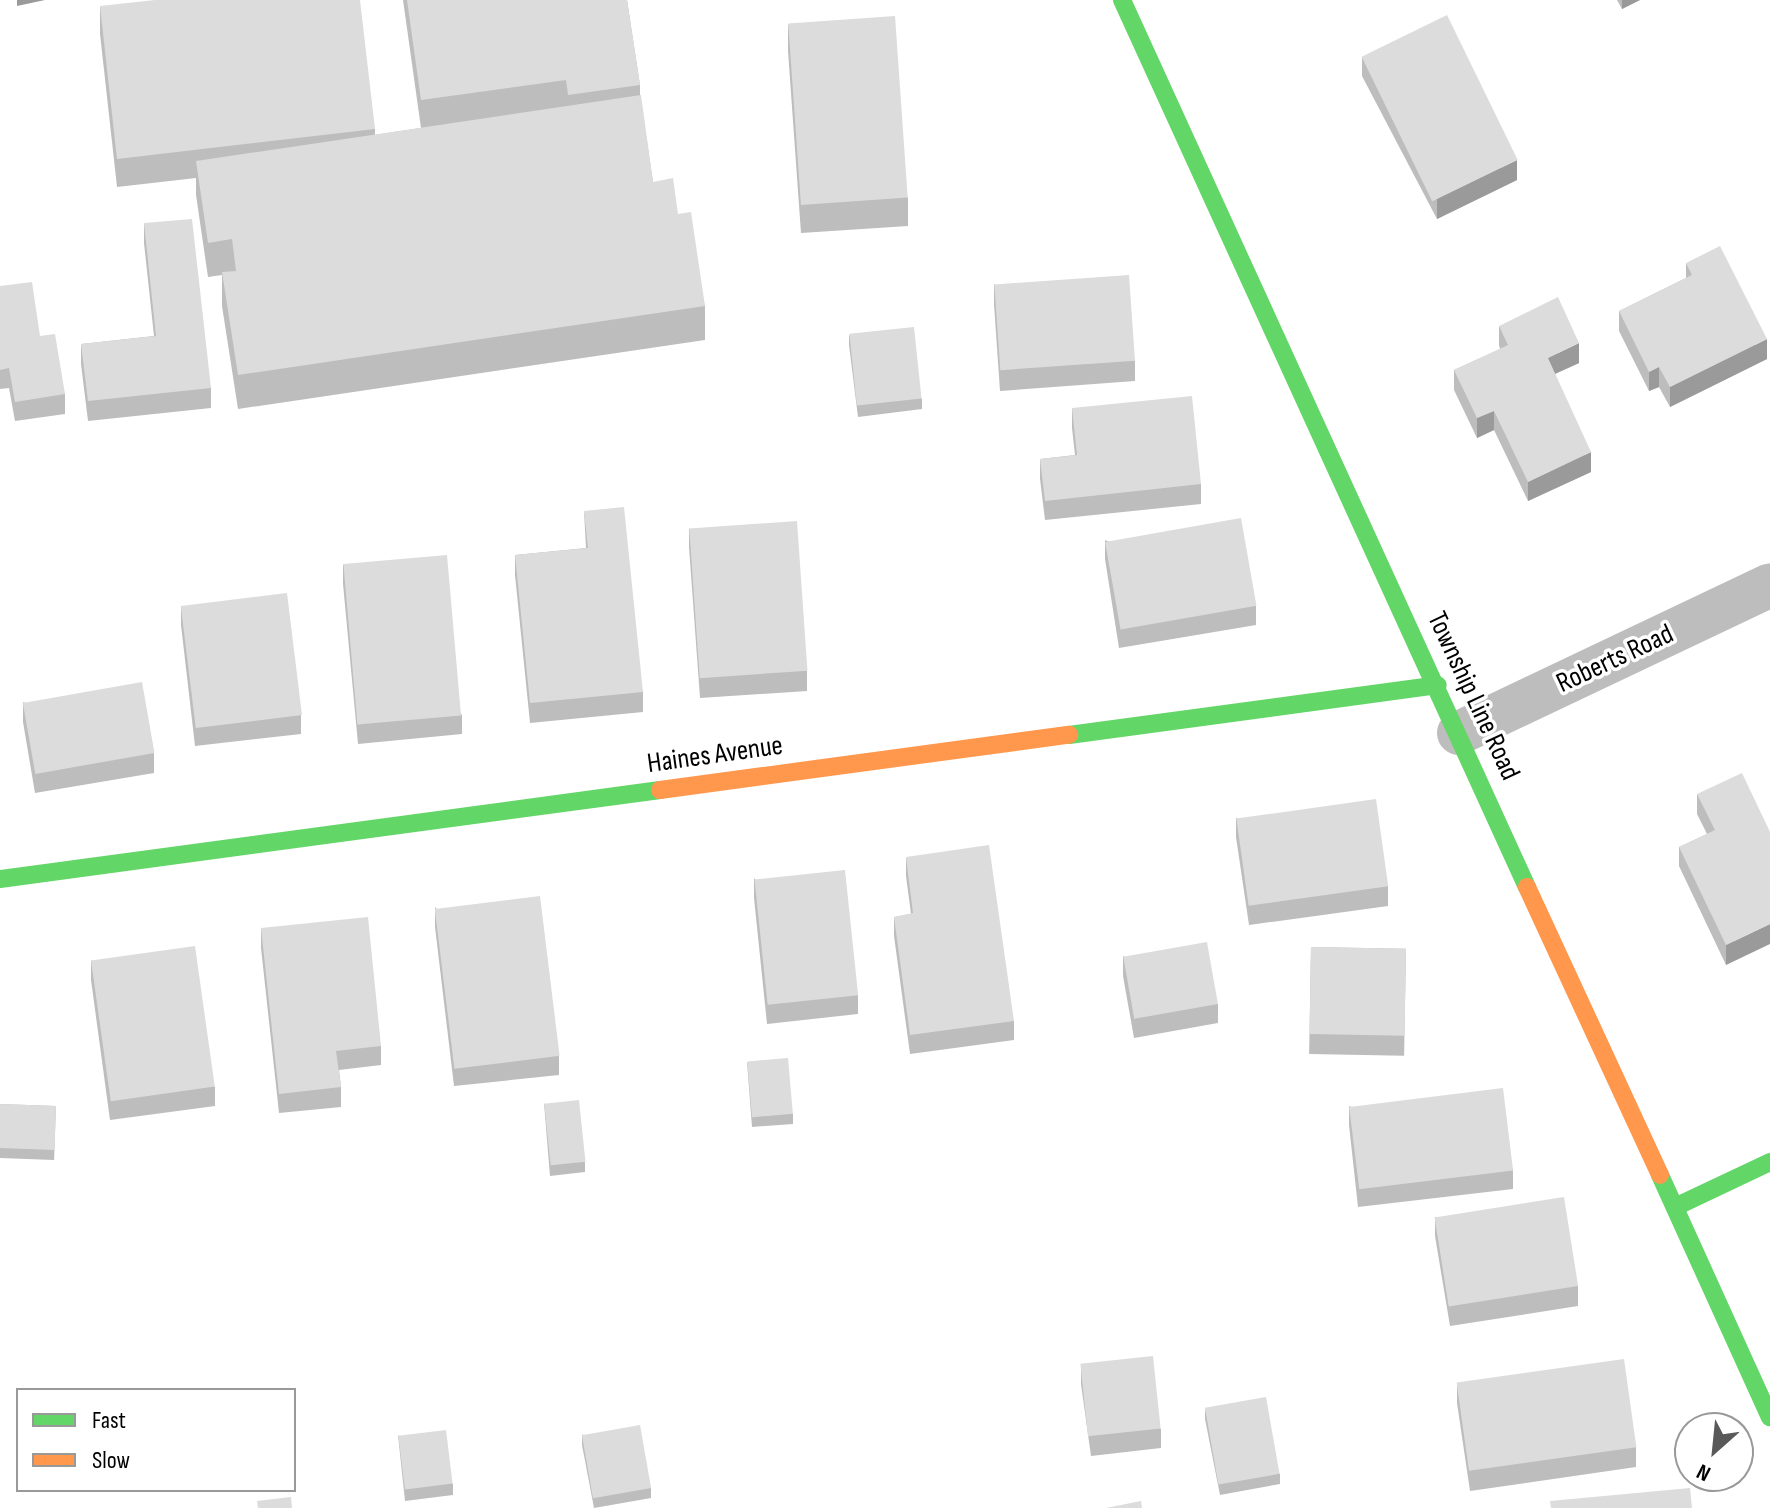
<!DOCTYPE html>
<style>
body{margin:0}
#map{position:relative;width:1770px;height:1508px;overflow:hidden;background:#fff;font-family:"Sofia Sans Condensed",sans-serif}
div>[style]{position:absolute}
[style*='--x']{left:calc(var(--x)*1px);top:calc(var(--y)*1px);width:calc(var(--w)*1px);rotate:calc(var(--a)*1deg)}
.street>*{height:44px;margin:-22px;padding:0 22px;transform-origin:22px;border-radius:22px;background:#bdbdbd}
.fast>*{height:18px;margin:-9px;padding:0 9px;transform-origin:9px;border-radius:9px;background:#63d668}
.slow>*{height:18px;margin:-9px;padding:0 9px;transform-origin:9px;border-radius:9px;background:#ff974d}
.wall>*{inset:0;background:#bdbdbd;transform-origin:0 0}
.shaded-wall>*{inset:0;background:#9a9a9a}
.building>*{inset:0;background:#dcdcdc;transform-origin:0 0}
span{translate:-50% -50%;white-space:nowrap;text-align:center;line-height:1.15;-webkit-text-stroke:7px #fff;paint-order:stroke}
.street-label{font-size:28px;color:#000}
.legend{position:absolute;left:16px;top:1388px;width:280px;height:104px;box-sizing:border-box;background:#fff;border:2px solid #999;margin:0;padding:10px 14px;list-style:none;font-size:24px;color:#000}
.legend li{display:flex;align-items:center;gap:16px;height:40px}
.legend b{width:40px;border:2px solid #999}
.north{position:absolute;left:1674px;top:1412px;width:80px;height:80px;box-sizing:border-box;background:#fff;border:2px solid #999;border-radius:50%;rotate:207deg;font-size:22px;font-weight:700;line-height:32px;text-align:center;color:#000}
.north::after{content:'';display:block;margin:auto;width:28px;height:36px;background:#595959;clip-path:polygon(50% 0,100% 100%,50% 72%,0 100%)}
</style>
<div id="map">
<div class="street">
<i style="--x:1459;--y:733;--w:344;--a:-25.4"></i>
</div>
<div class="fast">
<i style="--x:1122;--y:0;--w:975;--a:65.46"></i>
<i style="--x:1069;--y:735;--w:372;--a:-7.7"></i>
<i style="--x:0;--y:879;--w:666;--a:-7.68"></i>
<i style="--x:1660;--y:1175;--w:266;--a:65.6"></i>
<i style="--x:1675;--y:1207;--w:105;--a:-25.3"></i>
</div>
<div class="slow">
<i style="--x:660;--y:790;--w:413;--a:-7.7"></i>
<i style="--x:1527;--y:887;--w:317;--a:65.2"></i>
</div>
<div class="wall">
<i style="clip-path:polygon(403px 0,627px 0,640px 85px,640px 95px,653px 182px,678px 214px,705px 306px,705px 340px,238px 409px,222px 306px,222px 275px,208px 277px,196px 195px,196px 178px,117px 187px,100px 34px,100px 6px,375px 129px,375px 135px,421px 128px)"></i>
<i style="clip-path:polygon(1617px 0,1640px 0,1622px 9px)"></i>
<i style="clip-path:polygon(788px 24px,908px 198px,908px 226px,801px 233px,788px 51px)"></i>
<i style="clip-path:polygon(1362px 57px,1517px 180px,1437px 219px,1362px 76px)"></i>
<i style="clip-path:polygon(144px 223px,211px 388px,211px 408px,88px 421px,81px 364px,81px 344px,154px 336px,144px 243px)"></i>
<i style="clip-path:polygon(1686px 263px,1767px 359px,1670px 407px,1659px 387px,1649px 391px,1619px 331px,1619px 311px,1686px 278px)"></i>
<i style="clip-path:polygon(994px 284px,1135px 361px,1135px 381px,1000px 391px,994px 304px)"></i>
<i style="clip-path:polygon(0 286px,40px 336px,65px 394px,65px 414px,15px 421px,9px 388px,0 389px)"></i>
<i style="clip-path:polygon(1499px 326px,1579px 363px,1555px 374px,1591px 472px,1528px 501px,1494px 430px,1477px 438px,1454px 390px,1454px 370px,1500px 349px,1499px 345px)"></i>
<i style="clip-path:polygon(849px 335px,922px 399px,922px 409px,858px 417px,849px 345px)"></i>
<i style="clip-path:polygon(1072px 408px,1201px 484px,1201px 504px,1045px 520px,1040px 479px,1040px 459px,1075px 455px,1072px 428px)"></i>
<i style="clip-path:polygon(584px 511px,643px 692px,643px 712px,530px 723px,515px 575px,515px 555px,586px 548px)"></i>
<i style="clip-path:polygon(689px 528px,807px 671px,807px 691px,700px 698px,689px 547px)"></i>
<i style="clip-path:polygon(1105px 540px,1256px 606px,1256px 625px,1119px 648px,1105px 559px)"></i>
<i style="clip-path:polygon(343px 564px,462px 715px,462px 734px,358px 744px,343px 584px)"></i>
<i style="clip-path:polygon(181px 606px,301px 715px,301px 734px,195px 746px,181px 625px)"></i>
<i style="clip-path:polygon(23px 702px,154px 753px,154px 773px,35px 793px,23px 722px)"></i>
<i style="clip-path:polygon(1697px 794px,1770px 832px,1726px 965px,1679px 866px,1679px 847px,1707px 834px,1697px 814px)"></i>
<i style="clip-path:polygon(1236px 818px,1388px 886px,1388px 906px,1249px 925px,1236px 837px)"></i>
<i style="clip-path:polygon(906px 857px,1014px 1021px,1014px 1040px,910px 1054px,894px 936px,894px 917px,911px 914px,906px 876px)"></i>
<i style="clip-path:polygon(754px 878px,858px 995px,858px 1014px,767px 1024px,754px 898px)"></i>
<i style="clip-path:polygon(435px 907px,559px 1056px,559px 1075px,454px 1086px,435px 927px)"></i>
<i style="clip-path:polygon(261px 928px,381px 1046px,381px 1065px,339px 1070px,341px 1087px,341px 1107px,279px 1113px,261px 948px)"></i>
<i style="left:1311px;top:947px;width:95px;height:107px;rotate:1deg"></i>
<i style="clip-path:polygon(1123px 956px,1218px 1004px,1218px 1023px,1134px 1038px,1123px 976px)"></i>
<i style="clip-path:polygon(91px 960px,215px 1087px,215px 1106px,110px 1120px,91px 980px)"></i>
<i style="clip-path:polygon(747px 1062px,793px 1114px,793px 1124px,752px 1127px)"></i>
<i style="clip-path:polygon(544px 1103px,585px 1162px,585px 1172px,550px 1176px)"></i>
<i style="left:0;top:1104px;width:56px;height:54px;rotate:2deg"></i>
<i style="clip-path:polygon(1349px 1106px,1513px 1170px,1513px 1189px,1358px 1207px,1349px 1125px)"></i>
<i style="clip-path:polygon(1435px 1217px,1578px 1286px,1578px 1306px,1450px 1326px,1435px 1236px)"></i>
<i style="clip-path:polygon(1081px 1365px,1161px 1429px,1161px 1448px,1091px 1456px,1081px 1384px)"></i>
<i style="clip-path:polygon(1457px 1383px,1636px 1447px,1636px 1467px,1470px 1491px,1457px 1403px)"></i>
<i style="clip-path:polygon(1205px 1409px,1280px 1474px,1280px 1484px,1220px 1495px,1205px 1419px)"></i>
<i style="clip-path:polygon(582px 1434px,651px 1488px,651px 1498px,594px 1508px,582px 1445px)"></i>
<i style="clip-path:polygon(398px 1435px,453px 1484px,453px 1495px,405px 1501px)"></i>
</div>
<div class="shaded-wall">
<i style="clip-path:polygon(17px 0,45px 0,17px 6px)"></i>
<i style="clip-path:polygon(1622px 0,1640px 0,1622px 9px)"></i>
<i style="clip-path:polygon(1517px 160px,1517px 180px,1437px 219px,1437px 199px)"></i>
<i style="clip-path:polygon(1767px 339px,1767px 359px,1670px 407px,1670px 387px)"></i>
<i style="clip-path:polygon(1579px 343px,1579px 363px,1548px 377px,1548px 358px)"></i>
<i style="clip-path:polygon(1659px 367px,1659px 387px,1649px 391px,1649px 372px)"></i>
<i style="clip-path:polygon(1494px 411px,1494px 430px,1477px 438px,1477px 418px)"></i>
<i style="clip-path:polygon(1591px 452px,1591px 472px,1528px 501px,1528px 482px)"></i>
<i style="clip-path:polygon(1770px 924px,1770px 944px,1726px 965px,1726px 945px)"></i>
</div>
<div class="building">
<i style="clip-path:polygon(155px 0,360px 0,375px 129px,117px 159px,100px 6px)"></i>
<i style="clip-path:polygon(407px 0,627px 0,640px 85px,568px 95px,566px 80px,421px 100px)"></i>
<i style="left:1447px;top:15px;width:161px;height:95px;rotate:64deg"></i>
<i style="left:895px;top:16px;width:182px;height:107px;rotate:86deg"></i>
<i style="clip-path:polygon(641px 95px,653px 182px,673px 178px,678px 214px,691px 212px,705px 306px,238px 375px,222px 272px,236px 271px,232px 239px,208px 243px,196px 161px)"></i>
<i style="clip-path:polygon(192px 219px,211px 388px,88px 401px,81px 344px,156px 336px,144px 223px)"></i>
<i style="clip-path:polygon(1720px 246px,1767px 339px,1670px 387px,1659px 367px,1649px 372px,1619px 311px,1692px 275px,1686px 263px)"></i>
<i style="left:1129px;top:275px;width:86px;height:135px;rotate:86deg"></i>
<i style="clip-path:polygon(32px 282px,40px 336px,55px 334px,65px 394px,15px 402px,9px 368px,0 370px,0 286px)"></i>
<i style="clip-path:polygon(1558px 297px,1579px 343px,1548px 358px,1591px 452px,1528px 482px,1494px 411px,1477px 418px,1454px 370px,1508px 345px,1499px 326px)"></i>
<i style="left:914px;top:327px;width:72px;height:65px;rotate:84deg"></i>
<i style="clip-path:polygon(1192px 396px,1201px 484px,1045px 501px,1040px 459px,1077px 455px,1072px 408px)"></i>
<i style="clip-path:polygon(624px 507px,643px 692px,530px 703px,515px 555px,588px 548px,584px 511px)"></i>
<i style="left:1241px;top:518px;width:89px;height:138px;rotate:80deg"></i>
<i style="left:797px;top:521px;width:150px;height:108px;rotate:86deg"></i>
<i style="left:447px;top:555px;width:161px;height:104px;rotate:85deg"></i>
<i style="left:287px;top:593px;width:123px;height:107px;rotate:83deg"></i>
<i style="left:142px;top:682px;width:72px;height:121px;rotate:80deg"></i>
<i style="clip-path:polygon(1742px 773px,1770px 832px,1770px 924px,1726px 945px,1679px 847px,1715px 830px,1697px 794px)"></i>
<i style="left:1376px;top:799px;width:88px;height:141px;rotate:82deg"></i>
<i style="clip-path:polygon(989px 845px,1014px 1021px,910px 1035px,894px 917px,913px 913px,906px 857px)"></i>
<i style="left:845px;top:870px;width:126px;height:91px;rotate:84deg"></i>
<i style="left:540px;top:896px;width:161px;height:106px;rotate:83deg"></i>
<i style="clip-path:polygon(368px 917px,381px 1046px,336px 1051px,341px 1087px,279px 1094px,261px 928px)"></i>
<i style="left:1207px;top:942px;width:63px;height:85px;rotate:80deg"></i>
<i style="left:195px;top:946px;width:142px;height:105px;rotate:82deg"></i>
<i style="left:1311px;top:947px;width:95px;height:87px;rotate:1deg"></i>
<i style="left:788px;top:1058px;width:56px;height:41px;rotate:85deg"></i>
<i style="left:1503px;top:1088px;width:83px;height:155px;rotate:83deg"></i>
<i style="left:579px;top:1100px;width:62px;height:35px;rotate:84deg"></i>
<i style="left:0;top:1104px;width:56px;height:44px;rotate:2deg"></i>
<i style="left:1564px;top:1197px;width:90px;height:131px;rotate:81deg"></i>
<i style="left:1153px;top:1356px;width:73px;height:73px;rotate:84deg"></i>
<i style="left:1624px;top:1359px;width:89px;height:169px;rotate:82deg"></i>
<i style="left:1266px;top:1397px;width:78px;height:62px;rotate:80deg"></i>
<i style="left:640px;top:1425px;width:64px;height:59px;rotate:80deg"></i>
<i style="left:446px;top:1430px;width:54px;height:48px;rotate:83deg"></i>
<i style="clip-path:polygon(1690px 1488px,1692px 1508px,1551px 1508px,1550px 1501px)"></i>
<i style="clip-path:polygon(291px 1497px,292px 1508px,258px 1508px,257px 1501px)"></i>
<i style="clip-path:polygon(1141px 1501px,1142px 1508px,1106px 1508px)"></i>
</div>
<div class="street-label">
<span style="left:1615px;top:659px;rotate:-25deg">Roberts Road</span>
<span style="left:1473px;top:696px;rotate:65deg">Township Line Road</span>
<span style="left:715px;top:755px;rotate:-8deg">Haines Avenue</span>
</div>
<ul class="legend">
<li><b style="height:10px;background:#63d668"></b>Fast</li>
<li><b style="height:10px;background:#ff974d"></b>Slow</li>
</ul>
<div class="north">N</div>
</div>
